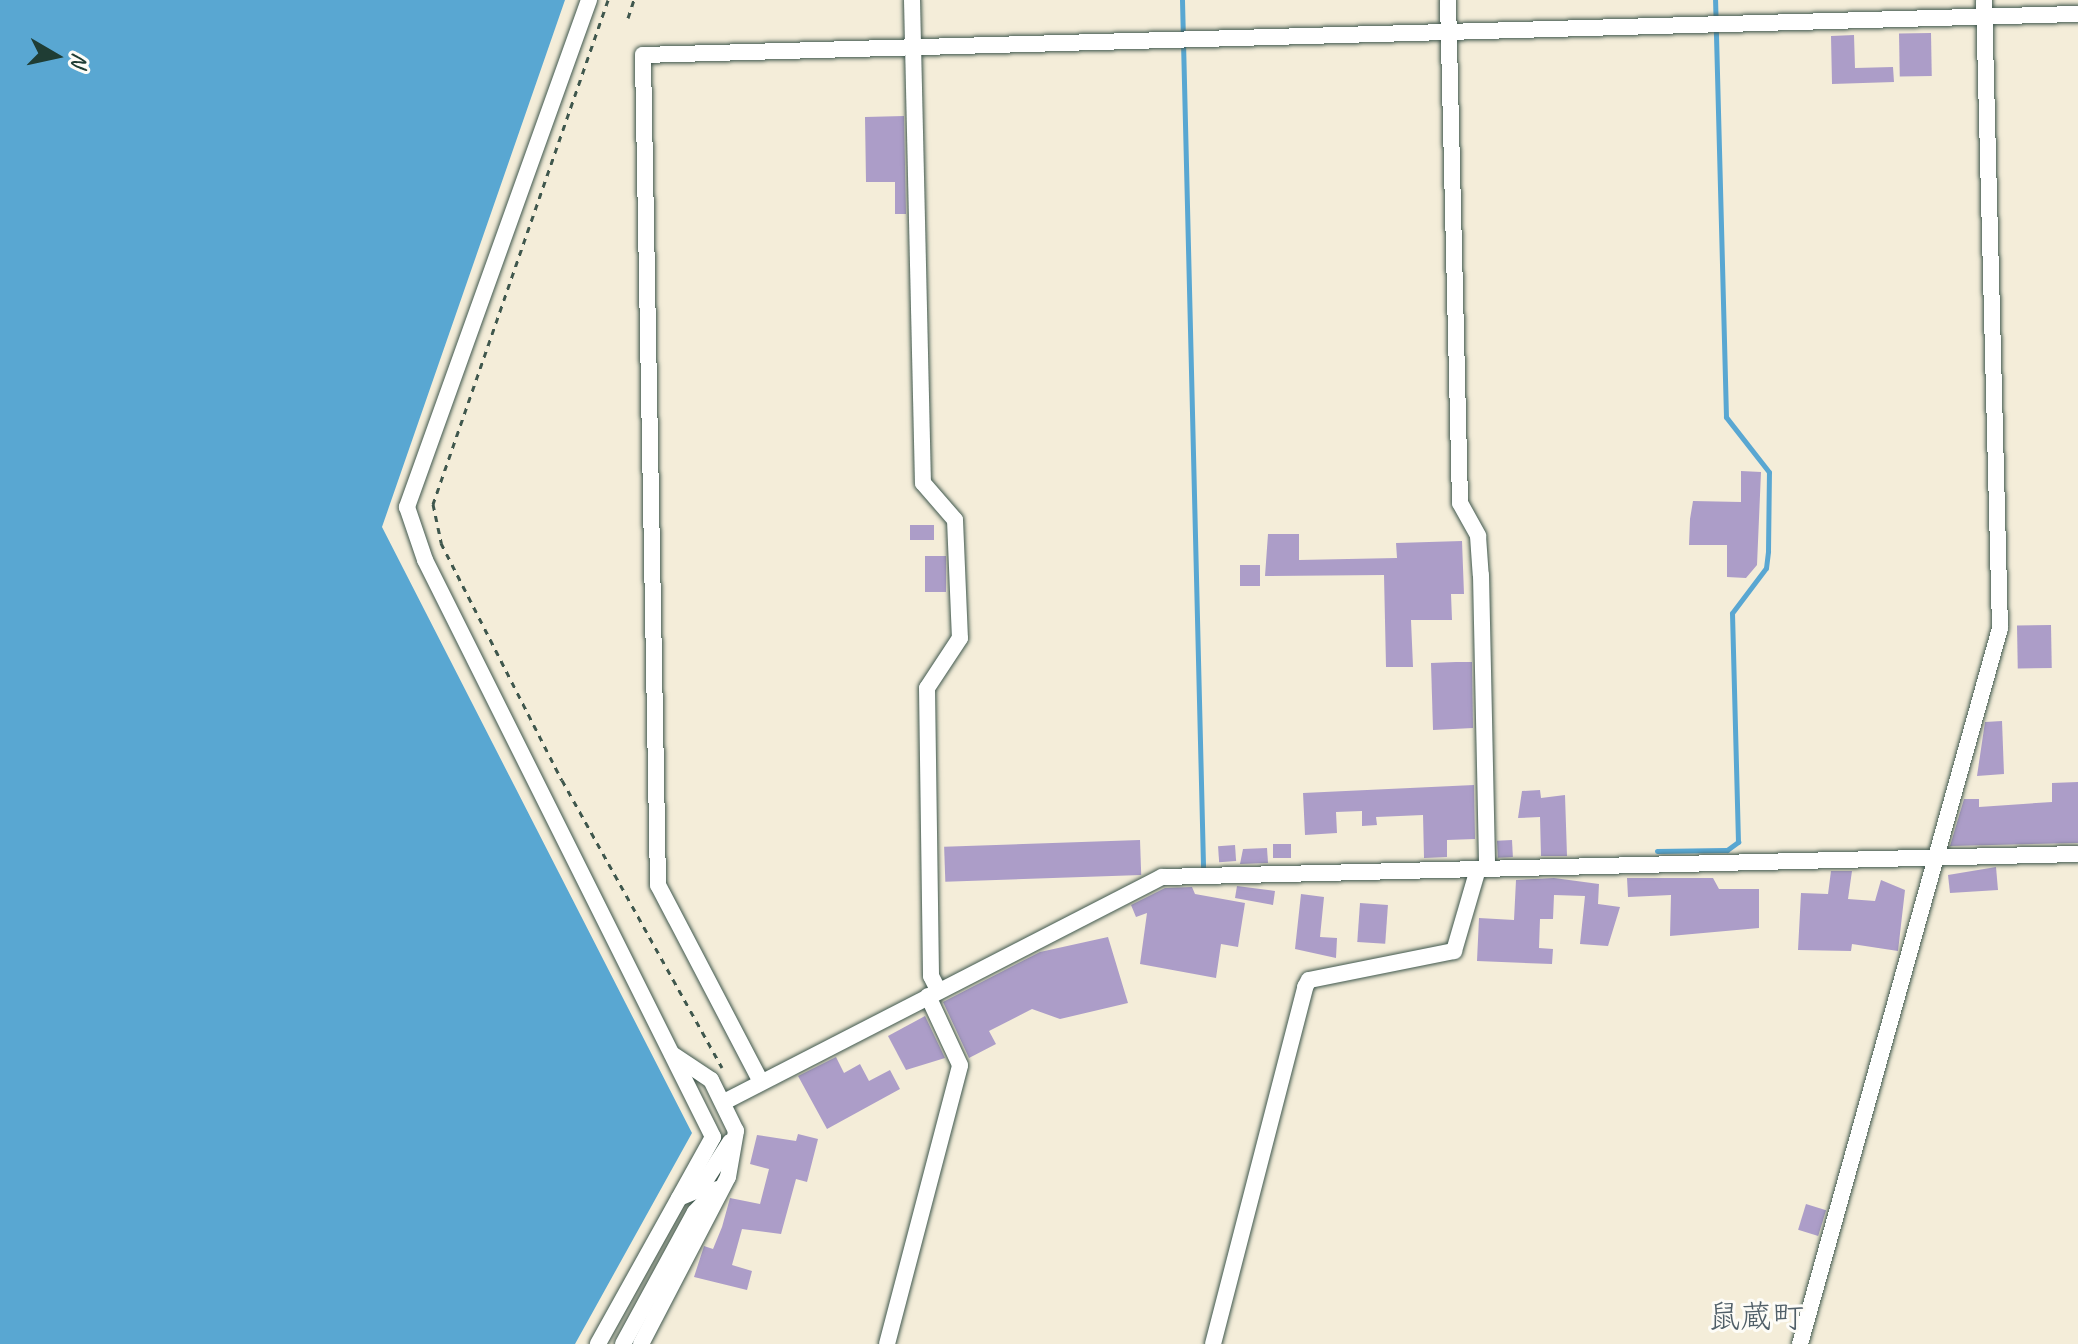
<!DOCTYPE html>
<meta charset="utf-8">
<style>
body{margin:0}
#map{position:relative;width:2078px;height:1344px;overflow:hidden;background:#f4edd9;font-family:Caveat,"Klee One",sans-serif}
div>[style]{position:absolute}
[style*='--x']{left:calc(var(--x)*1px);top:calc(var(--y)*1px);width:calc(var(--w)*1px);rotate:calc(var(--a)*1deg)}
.water>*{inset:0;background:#59a7d2}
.stream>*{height:5px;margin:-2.5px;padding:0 2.5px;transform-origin:2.5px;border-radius:2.5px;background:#59a7d2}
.building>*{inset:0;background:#ac9dc8;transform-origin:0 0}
.path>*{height:3px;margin-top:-1.5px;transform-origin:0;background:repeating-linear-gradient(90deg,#3f574d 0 6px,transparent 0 12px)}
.roads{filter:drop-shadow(0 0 2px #3f574d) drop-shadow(0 0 2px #3f574d)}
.minor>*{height:16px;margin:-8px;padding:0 8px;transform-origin:8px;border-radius:8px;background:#fff}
span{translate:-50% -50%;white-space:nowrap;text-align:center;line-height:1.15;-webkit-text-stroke:6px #fdfcf7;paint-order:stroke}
.quarter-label{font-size:32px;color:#505f68}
.north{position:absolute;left:16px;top:16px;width:80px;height:80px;-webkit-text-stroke:6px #fdfcf7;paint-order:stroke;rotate:99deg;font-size:22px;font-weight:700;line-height:32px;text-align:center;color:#1f3d34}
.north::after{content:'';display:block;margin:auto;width:28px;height:36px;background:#1f3d34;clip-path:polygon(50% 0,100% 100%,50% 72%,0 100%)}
</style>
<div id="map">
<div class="water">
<i style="clip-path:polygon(0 0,565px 0,382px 527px,692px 1133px,575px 1344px,0 1344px)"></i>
</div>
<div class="stream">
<i style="--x:1182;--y:0;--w:868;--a:88.61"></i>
<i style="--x:1657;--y:851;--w:70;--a:-0.8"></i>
<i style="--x:1727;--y:850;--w:14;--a:-36"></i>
<i style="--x:1738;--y:842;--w:229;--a:-91.5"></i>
<i style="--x:1732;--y:613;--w:56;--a:-52.9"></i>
<i style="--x:1766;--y:568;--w:17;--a:-83"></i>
<i style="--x:1768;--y:551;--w:79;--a:-89.3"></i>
<i style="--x:1769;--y:472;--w:70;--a:-128"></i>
<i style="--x:1726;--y:417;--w:417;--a:-91.5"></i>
</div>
<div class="building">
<i style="left:1931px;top:33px;width:43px;height:32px;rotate:89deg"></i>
<i style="clip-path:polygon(1854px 35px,1855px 68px,1893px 67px,1894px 82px,1832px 84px,1831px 36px)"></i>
<i style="clip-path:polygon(904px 116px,906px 214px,895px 214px,895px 182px,866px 182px,865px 117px)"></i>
<i style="clip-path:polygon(1741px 471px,1761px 472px,1757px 565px,1746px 578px,1727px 577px,1727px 545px,1689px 545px,1690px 519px,1693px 501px,1741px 502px)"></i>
<i style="left:934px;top:525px;width:15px;height:24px;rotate:90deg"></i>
<i style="clip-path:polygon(1268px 534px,1299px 534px,1299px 560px,1397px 558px,1396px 543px,1462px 541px,1464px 594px,1451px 594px,1452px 620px,1411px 620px,1413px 667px,1386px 667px,1384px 575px,1265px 576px)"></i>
<i style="left:925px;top:556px;width:21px;height:36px"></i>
<i style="left:1240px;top:565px;width:20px;height:21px"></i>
<i style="left:2051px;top:625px;width:43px;height:34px;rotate:89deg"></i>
<i style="clip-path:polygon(1456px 662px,1472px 662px,1473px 728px,1433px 730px,1431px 663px)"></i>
<i style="clip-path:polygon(2002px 721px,2004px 774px,1977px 776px,1985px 722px)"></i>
<i style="clip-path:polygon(2078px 782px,2078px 843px,1950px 846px,1964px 799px,1979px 799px,1979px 807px,2052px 802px,2052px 783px)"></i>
<i style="clip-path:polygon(1474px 785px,1475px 839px,1447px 840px,1447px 857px,1424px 858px,1423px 815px,1376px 817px,1377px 825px,1362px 826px,1362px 811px,1336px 812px,1337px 833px,1305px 835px,1303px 793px)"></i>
<i style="clip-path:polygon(1540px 790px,1541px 798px,1565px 795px,1567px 856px,1541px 856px,1540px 817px,1518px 818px,1522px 791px)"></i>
<i style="left:1140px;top:840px;width:35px;height:196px;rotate:88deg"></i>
<i style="left:1512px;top:840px;width:17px;height:15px;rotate:87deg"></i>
<i style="left:1291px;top:844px;width:14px;height:18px;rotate:90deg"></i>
<i style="left:1235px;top:845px;width:16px;height:17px;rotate:86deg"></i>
<i style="clip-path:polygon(1267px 848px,1268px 863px,1240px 864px,1243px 849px)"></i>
<i style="clip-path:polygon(1996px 867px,1998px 890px,1950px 893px,1948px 875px)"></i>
<i style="clip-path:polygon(1831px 871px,1852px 871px,1848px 899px,1875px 901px,1881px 880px,1905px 890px,1898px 951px,1852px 944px,1851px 951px,1798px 950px,1801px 893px,1828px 894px)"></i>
<i style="clip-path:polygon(1554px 878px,1599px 884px,1598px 904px,1620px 907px,1608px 946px,1580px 944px,1585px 896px,1554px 895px,1553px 919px,1540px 919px,1539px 948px,1553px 949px,1552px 964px,1477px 961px,1479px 918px,1514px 920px,1516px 880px)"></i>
<i style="clip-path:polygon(1627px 878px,1713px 878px,1719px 889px,1759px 889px,1759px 928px,1670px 936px,1671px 895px,1628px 897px)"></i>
<i style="clip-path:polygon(1237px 886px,1275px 891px,1273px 905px,1235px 898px)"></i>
<i style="clip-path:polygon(1165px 888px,1192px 887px,1195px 894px,1245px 903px,1238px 947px,1221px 944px,1216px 978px,1140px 964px,1147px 913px,1136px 917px,1131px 905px)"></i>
<i style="clip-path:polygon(1301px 894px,1324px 897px,1320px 937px,1337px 938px,1336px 958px,1295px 949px)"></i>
<i style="left:1360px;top:903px;width:28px;height:39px;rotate:4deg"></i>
<i style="clip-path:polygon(1108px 937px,1128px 1003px,1060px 1019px,1032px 1009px,989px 1031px,996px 1044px,969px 1058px,943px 1002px,1040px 952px)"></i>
<i style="clip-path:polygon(925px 1016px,945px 1058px,906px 1070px,888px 1036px)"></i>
<i style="clip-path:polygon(836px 1057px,844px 1073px,860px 1064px,869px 1081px,890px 1070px,900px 1089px,827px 1129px,798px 1076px)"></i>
<i style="clip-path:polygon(798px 1134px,818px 1139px,807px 1182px,796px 1179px,781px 1234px,742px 1229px,732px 1265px,752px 1271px,747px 1290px,694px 1277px,704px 1246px,713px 1249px,722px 1227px,730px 1198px,760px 1204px,769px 1169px,750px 1164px,757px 1135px,796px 1141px)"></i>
<i style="left:1806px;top:1204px;width:21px;height:27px;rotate:17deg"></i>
</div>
<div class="path">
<i style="--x:608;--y:0;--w:534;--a:109.15"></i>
<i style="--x:433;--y:504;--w:40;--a:78"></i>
<i style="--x:441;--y:543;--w:266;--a:63"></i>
<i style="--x:562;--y:780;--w:329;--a:60.9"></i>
<i style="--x:628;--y:18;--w:19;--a:-72"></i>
</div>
<div class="roads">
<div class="minor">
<i style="--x:589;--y:0;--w:539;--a:109.75"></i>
<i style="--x:407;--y:507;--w:56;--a:71.2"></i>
<i style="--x:425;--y:560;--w:645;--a:63.47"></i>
<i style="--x:713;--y:1137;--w:237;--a:119.1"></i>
<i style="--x:912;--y:0;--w:483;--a:88.7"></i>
<i style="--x:923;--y:483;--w:49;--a:49.1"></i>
<i style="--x:955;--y:520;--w:118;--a:87.6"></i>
<i style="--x:960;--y:638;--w:60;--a:123.4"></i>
<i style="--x:927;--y:688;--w:288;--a:89.2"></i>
<i style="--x:931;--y:976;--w:16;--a:63"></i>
<i style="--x:1448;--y:0;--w:503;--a:88.63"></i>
<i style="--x:1460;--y:503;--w:38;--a:61"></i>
<i style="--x:1478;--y:536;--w:39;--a:86"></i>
<i style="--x:1481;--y:575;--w:293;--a:88.8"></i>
<i style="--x:761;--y:1082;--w:222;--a:-117.6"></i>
<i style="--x:658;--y:885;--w:830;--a:-91.04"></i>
<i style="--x:643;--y:55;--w:1436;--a:-1.64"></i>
<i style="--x:726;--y:1101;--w:490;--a:-27.2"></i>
<i style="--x:1162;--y:877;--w:916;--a:-1.44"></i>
<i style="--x:679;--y:1198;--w:23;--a:-23"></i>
<i style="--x:700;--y:1189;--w:56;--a:-57.4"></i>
<i style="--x:623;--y:1344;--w:150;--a:-61.4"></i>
<i style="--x:695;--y:1212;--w:32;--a:-46"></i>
<i style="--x:641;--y:1344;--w:188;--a:-62.5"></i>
<i style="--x:728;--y:1177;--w:47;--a:-80.1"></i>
<i style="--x:736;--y:1131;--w:57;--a:-116.1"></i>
<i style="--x:711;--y:1080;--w:47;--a:-146.3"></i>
<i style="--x:887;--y:1344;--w:288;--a:-75.3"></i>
<i style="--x:960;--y:1065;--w:76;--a:-114.9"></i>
<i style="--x:1213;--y:1344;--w:369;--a:-75.5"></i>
<i style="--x:1305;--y:987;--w:8;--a:-60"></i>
<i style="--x:1309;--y:980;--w:148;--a:-11.3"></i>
<i style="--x:1454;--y:951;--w:85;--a:-73.7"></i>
<i style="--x:1800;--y:1344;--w:743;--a:-74.39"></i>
<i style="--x:2000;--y:628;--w:628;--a:-91.46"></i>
</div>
</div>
<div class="quarter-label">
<span style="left:1756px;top:1317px">鼠蔵町</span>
</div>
<div class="north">N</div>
</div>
